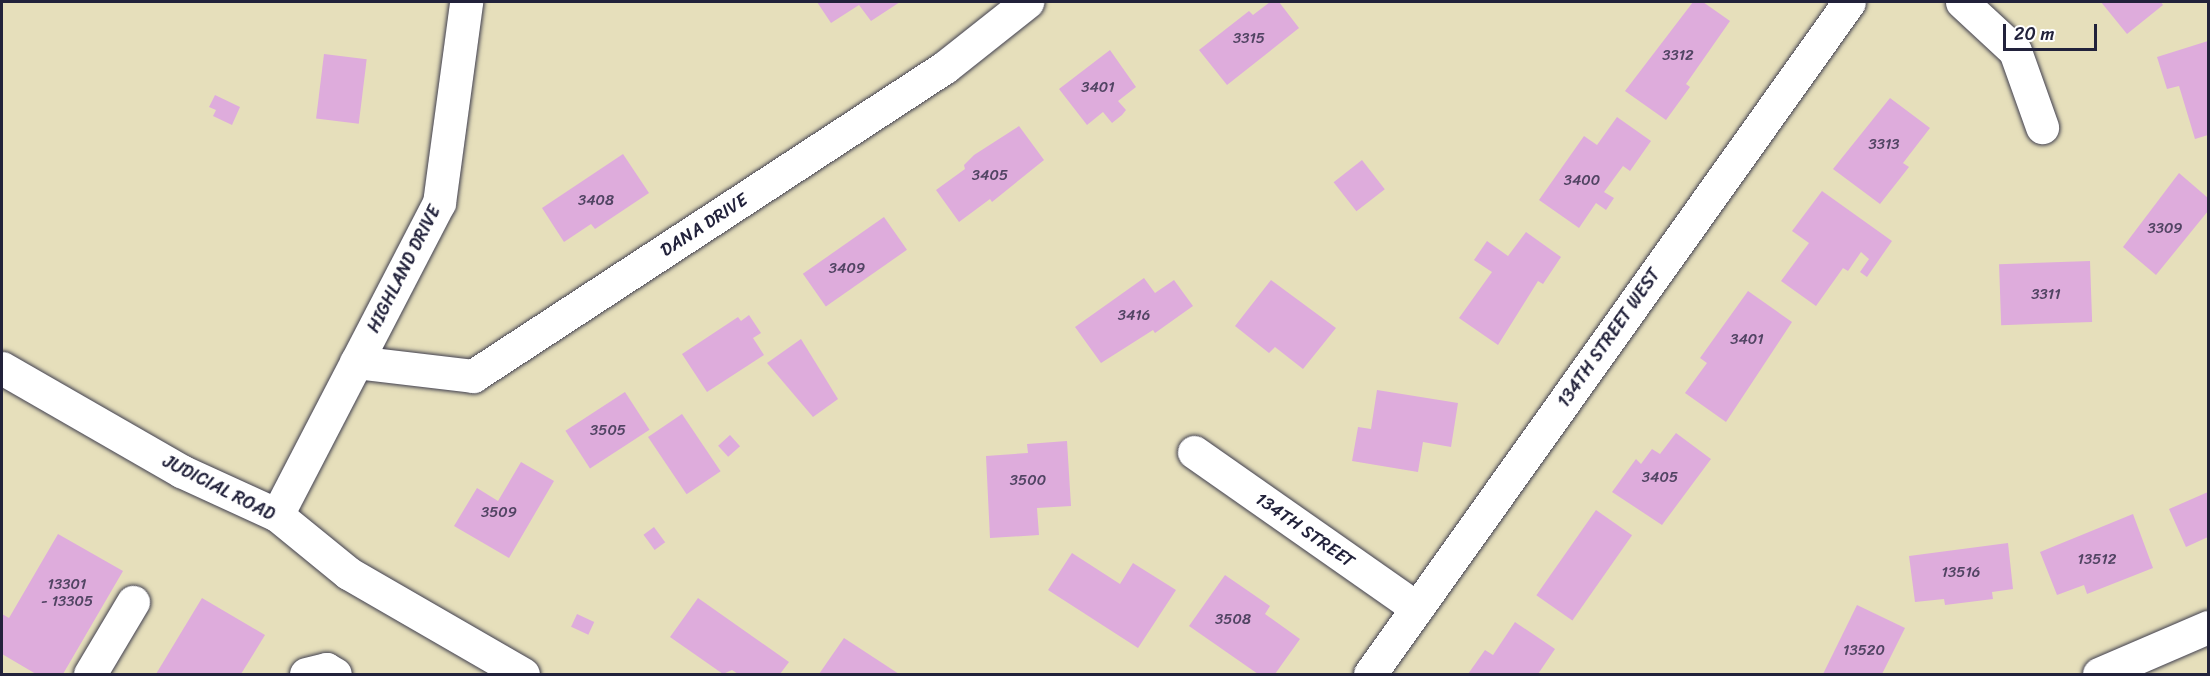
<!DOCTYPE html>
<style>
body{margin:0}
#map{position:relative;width:2210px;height:676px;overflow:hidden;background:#e6dfbb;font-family:Sriracha,sans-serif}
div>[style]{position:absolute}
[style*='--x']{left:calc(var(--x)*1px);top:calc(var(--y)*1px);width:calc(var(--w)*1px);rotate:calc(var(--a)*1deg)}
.building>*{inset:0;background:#deacdc;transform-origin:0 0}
.roads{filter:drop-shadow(0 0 2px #3f3e4e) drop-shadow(0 0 2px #3f3e4e)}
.minor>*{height:33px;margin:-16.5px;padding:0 16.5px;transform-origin:16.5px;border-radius:16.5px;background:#fff}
span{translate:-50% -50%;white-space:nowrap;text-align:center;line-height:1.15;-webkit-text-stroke:4.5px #fff;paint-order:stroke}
.number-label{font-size:15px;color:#514463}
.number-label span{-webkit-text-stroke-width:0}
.street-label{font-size:18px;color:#22223b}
.frame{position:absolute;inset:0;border:3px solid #22223b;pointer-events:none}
.scale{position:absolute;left:2003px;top:24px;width:94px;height:27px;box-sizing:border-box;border:3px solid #22223b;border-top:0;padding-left:8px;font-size:18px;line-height:21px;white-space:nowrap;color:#22223b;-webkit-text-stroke:4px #fff;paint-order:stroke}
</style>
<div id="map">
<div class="building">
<i style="clip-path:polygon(817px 2px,900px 2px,871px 21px,859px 5px,831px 23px)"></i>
<i style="clip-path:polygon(1270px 2px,1279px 2px,1299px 28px,1227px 85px,1199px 50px,1249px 11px,1253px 15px)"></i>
<i style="clip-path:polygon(1693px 2px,1703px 2px,1730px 21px,1686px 84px,1690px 87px,1666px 120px,1625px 91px)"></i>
<i style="clip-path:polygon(2101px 2px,2161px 2px,2163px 5px,2127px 34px)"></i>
<i style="clip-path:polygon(2208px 41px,2208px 135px,2195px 139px,2179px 86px,2167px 89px,2157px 57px)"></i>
<i style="clip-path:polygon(1110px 50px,1136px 87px,1118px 101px,1126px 110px,1122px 115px,1112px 123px,1103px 112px,1087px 125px,1059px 89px)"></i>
<i style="left:324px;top:54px;width:43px;height:65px;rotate:7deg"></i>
<i style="clip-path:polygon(215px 95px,240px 107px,232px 125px,213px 116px,216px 110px,209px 107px)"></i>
<i style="clip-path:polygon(1890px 98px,1930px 128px,1903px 163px,1909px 167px,1880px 204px,1833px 169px)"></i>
<i style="clip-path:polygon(1617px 117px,1651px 141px,1630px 171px,1623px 166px,1604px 192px,1614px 198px,1606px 210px,1596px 203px,1579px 228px,1539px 200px,1584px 136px,1597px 145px)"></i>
<i style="clip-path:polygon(1019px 126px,1044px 160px,992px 202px,990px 199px,959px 222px,936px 190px,965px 169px,964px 165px,974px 155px)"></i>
<i style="clip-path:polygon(623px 154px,649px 193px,595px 229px,591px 224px,564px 242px,542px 208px)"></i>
<i style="left:1362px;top:160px;width:37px;height:36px;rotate:52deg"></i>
<i style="clip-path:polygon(2179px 173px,2208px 198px,2208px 211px,2156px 275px,2123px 247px)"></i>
<i style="clip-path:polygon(1822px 191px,1892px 241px,1867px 277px,1860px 272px,1869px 259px,1861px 252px,1848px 271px,1843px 268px,1816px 306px,1781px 281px,1809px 243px,1792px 231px)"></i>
<i style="left:884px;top:217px;width:40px;height:99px;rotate:55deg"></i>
<i style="clip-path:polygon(1526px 232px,1561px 257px,1543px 284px,1538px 281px,1498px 345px,1459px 318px,1492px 272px,1474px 260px,1487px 241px,1508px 256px)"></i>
<i style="left:2090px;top:261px;width:61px;height:91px;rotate:88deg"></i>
<i style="clip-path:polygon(1144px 278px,1155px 293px,1174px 280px,1193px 306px,1155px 333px,1153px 330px,1101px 363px,1075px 327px)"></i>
<i style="clip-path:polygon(1271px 280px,1336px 328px,1303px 369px,1275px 347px,1269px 353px,1235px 326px)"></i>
<i style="clip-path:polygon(1748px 291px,1792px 322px,1726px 422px,1685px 393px,1707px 363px,1700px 358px)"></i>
<i style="clip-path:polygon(749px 315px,761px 333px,753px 338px,764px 355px,707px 392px,682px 354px,738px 317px,741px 321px)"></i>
<i style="clip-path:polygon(801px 339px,838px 399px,813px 417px,767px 363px)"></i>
<i style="clip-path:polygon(1377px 390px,1458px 403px,1451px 447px,1423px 442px,1418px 472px,1352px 461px,1358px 427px,1371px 429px)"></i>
<i style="left:625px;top:392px;width:45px;height:71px;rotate:57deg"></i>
<i style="left:682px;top:414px;width:69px;height:41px;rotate:56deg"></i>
<i style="clip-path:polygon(1676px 433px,1711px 459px,1662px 525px,1612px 492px,1636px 459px,1641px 464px,1652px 449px,1660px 454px)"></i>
<i style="left:730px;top:435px;width:15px;height:16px;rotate:48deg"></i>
<i style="clip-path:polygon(1067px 441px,1071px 506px,1037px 508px,1039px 535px,990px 538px,986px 456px,1028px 453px,1027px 444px)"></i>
<i style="clip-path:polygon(521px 462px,554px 481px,509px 558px,454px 526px,477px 488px,498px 501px)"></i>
<i style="clip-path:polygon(2208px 492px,2208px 537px,2186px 547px,2169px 509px)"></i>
<i style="left:1596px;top:510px;width:44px;height:104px;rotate:35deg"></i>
<i style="clip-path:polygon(2133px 514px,2153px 568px,2087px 594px,2084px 585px,2057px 595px,2040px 552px)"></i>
<i style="left:654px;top:527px;width:19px;height:13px;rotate:54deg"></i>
<i style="clip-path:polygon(58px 534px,123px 571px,63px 674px,36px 674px,2px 654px,2px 614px,9px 618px)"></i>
<i style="clip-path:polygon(2008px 543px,2013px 589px,1992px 592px,1993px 599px,1945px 605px,1944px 599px,1915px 602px,1909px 556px)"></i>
<i style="clip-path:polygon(1072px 553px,1120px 584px,1133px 563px,1176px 590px,1138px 648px,1048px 590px)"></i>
<i style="clip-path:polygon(1225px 575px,1270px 606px,1265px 614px,1300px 639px,1275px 674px,1258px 674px,1189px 626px)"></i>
<i style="clip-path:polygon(202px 598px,265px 635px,241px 674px,156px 674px)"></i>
<i style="clip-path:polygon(698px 598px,789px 662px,780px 674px,738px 674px,732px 670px,723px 674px,670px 637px)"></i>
<i style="clip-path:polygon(1857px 605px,1905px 628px,1882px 674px,1823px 674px)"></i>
<i style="left:577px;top:614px;width:19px;height:14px;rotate:25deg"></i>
<i style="clip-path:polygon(1515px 622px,1555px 649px,1538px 674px,1468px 674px,1485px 650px,1493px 655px)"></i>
<i style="clip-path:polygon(844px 638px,899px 674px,819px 674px)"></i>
</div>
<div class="roads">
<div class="minor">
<i style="--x:1962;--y:2;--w:72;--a:42.8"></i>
<i style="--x:2015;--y:51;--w:81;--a:70.4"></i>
<i style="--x:356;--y:362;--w:118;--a:6.8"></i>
<i style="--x:473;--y:376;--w:564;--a:-33.21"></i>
<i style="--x:945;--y:67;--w:105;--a:-38.4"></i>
<i style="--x:2;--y:368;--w:207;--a:29.9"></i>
<i style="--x:181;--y:471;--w:106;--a:24.6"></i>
<i style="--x:277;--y:515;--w:92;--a:39.2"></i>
<i style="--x:348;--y:573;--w:202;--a:30"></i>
<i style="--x:1194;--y:452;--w:272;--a:35"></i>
<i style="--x:277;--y:515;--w:352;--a:-62.6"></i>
<i style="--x:439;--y:203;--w:203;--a:-82.3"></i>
<i style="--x:90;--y:674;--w:84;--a:-59.2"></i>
<i style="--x:306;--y:674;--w:21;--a:-14"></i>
<i style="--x:326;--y:669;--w:10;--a:29"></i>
<i style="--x:1370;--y:674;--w:825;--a:-54.52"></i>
<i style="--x:2099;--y:674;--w:119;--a:-23.3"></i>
</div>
</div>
<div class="number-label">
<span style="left:1249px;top:39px">3315</span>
<span style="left:1678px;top:56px">3312</span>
<span style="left:1098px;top:88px">3401</span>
<span style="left:1884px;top:145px">3313</span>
<span style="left:990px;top:176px">3405</span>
<span style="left:1582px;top:181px">3400</span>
<span style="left:596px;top:201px">3408</span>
<span style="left:2165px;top:229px">3309</span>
<span style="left:847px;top:269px">3409</span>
<span style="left:2046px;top:295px">3311</span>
<span style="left:1134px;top:316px">3416</span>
<span style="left:1747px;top:340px">3401</span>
<span style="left:608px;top:431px">3505</span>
<span style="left:1660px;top:478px">3405</span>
<span style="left:1028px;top:481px">3500</span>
<span style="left:499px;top:513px">3509</span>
<span style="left:2097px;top:560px">13512</span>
<span style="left:1961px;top:573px">13516</span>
<span style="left:67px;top:593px">13301<br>- 13305</span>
<span style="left:1233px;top:620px">3508</span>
<span style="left:1864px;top:651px">13520</span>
</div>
<div class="street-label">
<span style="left:704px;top:225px;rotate:-33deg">DANA DRIVE</span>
<span style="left:404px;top:269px;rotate:-63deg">HIGHLAND DRIVE</span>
<span style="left:1609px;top:338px;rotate:-55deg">134TH STREET WEST</span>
<span style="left:219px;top:488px;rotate:27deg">JUDICIAL ROAD</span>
<span style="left:1305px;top:530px;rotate:35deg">134TH STREET</span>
</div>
<div class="frame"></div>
<div class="scale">20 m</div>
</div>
